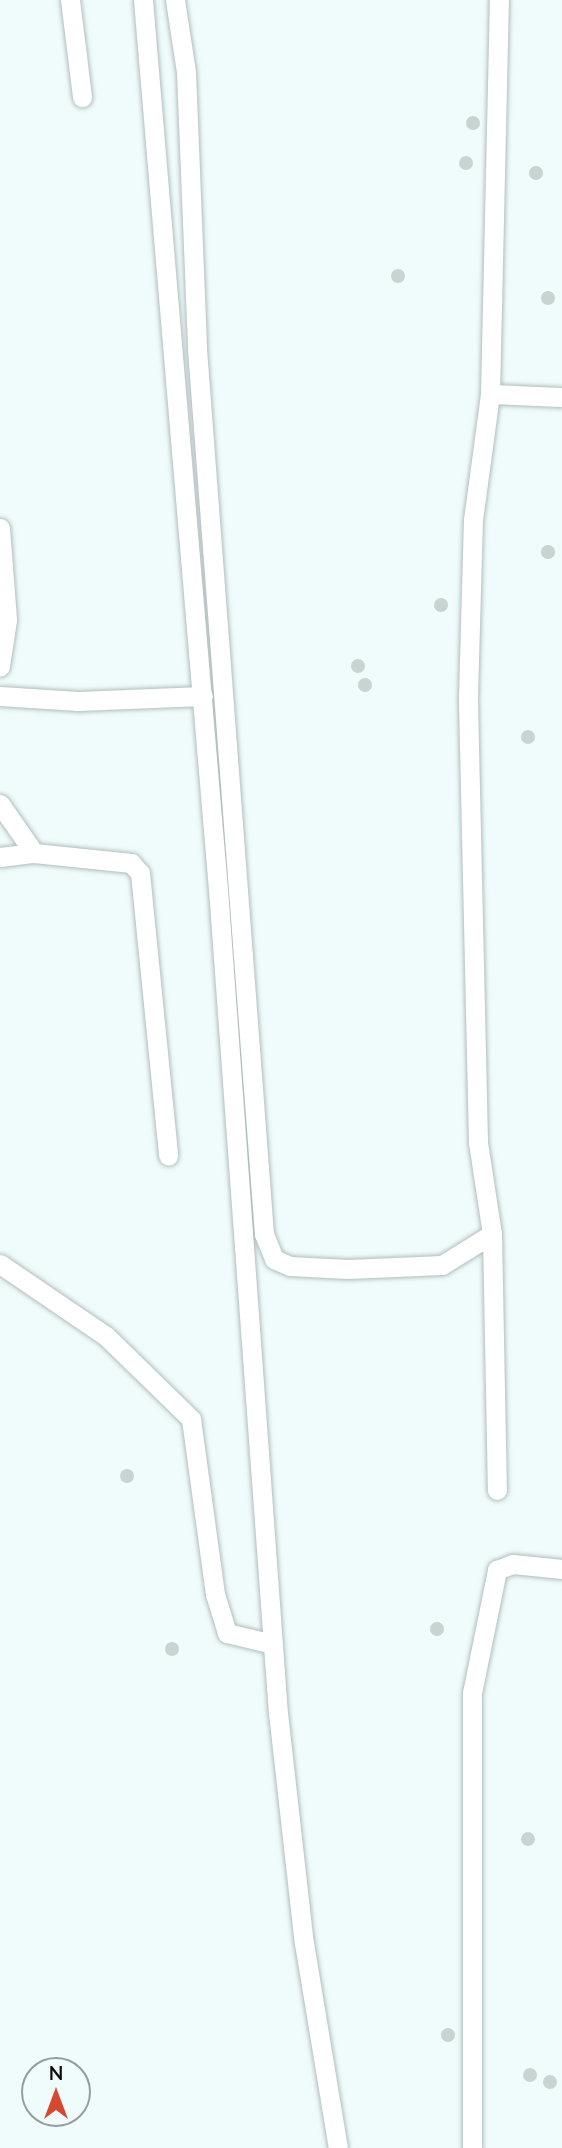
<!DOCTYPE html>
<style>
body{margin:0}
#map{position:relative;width:562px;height:2148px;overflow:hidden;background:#effcfb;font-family:Lato,sans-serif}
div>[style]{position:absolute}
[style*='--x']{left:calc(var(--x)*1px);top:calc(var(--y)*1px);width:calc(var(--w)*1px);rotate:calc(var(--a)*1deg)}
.building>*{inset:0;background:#c7d4d2}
.round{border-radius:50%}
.roads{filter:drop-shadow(0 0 2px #b2bebd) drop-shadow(0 0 2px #b2bebd)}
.minor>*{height:19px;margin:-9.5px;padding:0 9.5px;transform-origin:9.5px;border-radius:9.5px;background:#fff}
span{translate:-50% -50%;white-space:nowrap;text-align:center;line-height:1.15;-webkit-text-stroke:7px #effcfb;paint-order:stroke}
.north{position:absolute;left:21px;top:2057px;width:70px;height:70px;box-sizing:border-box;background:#effcfb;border:2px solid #949d9c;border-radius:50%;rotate:0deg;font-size:19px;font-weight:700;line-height:28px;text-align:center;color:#0b0f0e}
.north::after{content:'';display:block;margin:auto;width:24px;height:32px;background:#d54930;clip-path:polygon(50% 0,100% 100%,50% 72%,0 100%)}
</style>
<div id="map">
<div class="building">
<i class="round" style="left:466px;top:116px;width:14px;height:14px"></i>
<i class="round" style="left:459px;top:156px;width:14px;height:14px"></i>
<i class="round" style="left:529px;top:166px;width:14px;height:14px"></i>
<i class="round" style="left:391px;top:269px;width:14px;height:14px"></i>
<i class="round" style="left:541px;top:291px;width:14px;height:14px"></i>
<i class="round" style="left:541px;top:545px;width:14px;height:14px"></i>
<i class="round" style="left:434px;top:598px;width:14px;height:14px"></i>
<i class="round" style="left:351px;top:659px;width:14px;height:14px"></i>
<i class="round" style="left:358px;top:678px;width:14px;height:14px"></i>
<i class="round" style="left:521px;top:730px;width:14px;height:14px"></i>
<i class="round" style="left:120px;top:1469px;width:14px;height:14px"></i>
<i class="round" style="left:430px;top:1622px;width:14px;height:14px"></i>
<i class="round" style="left:165px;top:1642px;width:14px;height:14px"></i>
<i class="round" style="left:521px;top:1832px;width:14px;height:14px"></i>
<i class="round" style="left:441px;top:2028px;width:14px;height:14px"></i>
<i class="round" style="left:523px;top:2068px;width:14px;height:14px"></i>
<i class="round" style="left:543px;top:2075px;width:14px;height:14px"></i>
</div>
<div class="roads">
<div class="minor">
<i style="--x:70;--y:0;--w:98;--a:82.9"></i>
<i style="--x:143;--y:0;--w:892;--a:85.18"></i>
<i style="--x:218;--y:889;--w:826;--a:85.84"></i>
<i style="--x:278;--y:1713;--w:231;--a:83.6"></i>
<i style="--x:304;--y:1943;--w:208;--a:80.6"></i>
<i style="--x:175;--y:0;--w:73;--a:81.3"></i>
<i style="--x:186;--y:72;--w:277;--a:87.7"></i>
<i style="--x:197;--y:349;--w:888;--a:85.67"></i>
<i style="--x:264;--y:1234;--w:27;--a:68"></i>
<i style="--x:274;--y:1259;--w:17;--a:24"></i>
<i style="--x:290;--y:1266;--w:58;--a:3"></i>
<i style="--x:348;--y:1269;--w:94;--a:-2.4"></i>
<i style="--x:442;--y:1265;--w:59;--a:-31.8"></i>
<i style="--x:492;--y:1234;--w:93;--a:-98.7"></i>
<i style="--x:478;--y:1142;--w:445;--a:-91.3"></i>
<i style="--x:468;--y:697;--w:177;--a:-88.4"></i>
<i style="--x:473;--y:520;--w:127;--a:-82.3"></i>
<i style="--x:490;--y:394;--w:394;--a:-88.7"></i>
<i style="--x:490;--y:394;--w:72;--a:2.4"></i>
<i style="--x:0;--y:528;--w:92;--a:85.6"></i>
<i style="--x:7;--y:620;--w:47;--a:98.7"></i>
<i style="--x:0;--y:696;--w:78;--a:3.7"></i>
<i style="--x:78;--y:701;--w:125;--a:-2.3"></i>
<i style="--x:0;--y:804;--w:60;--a:55.2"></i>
<i style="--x:0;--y:857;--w:34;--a:-7"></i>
<i style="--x:34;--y:853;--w:98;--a:5.9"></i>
<i style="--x:131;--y:863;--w:13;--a:48"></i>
<i style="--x:140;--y:873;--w:284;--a:84.3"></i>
<i style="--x:492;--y:1234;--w:256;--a:88.9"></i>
<i style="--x:0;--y:1264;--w:128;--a:34.2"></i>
<i style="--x:106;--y:1336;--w:119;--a:44.3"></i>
<i style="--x:191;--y:1419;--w:177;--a:82.2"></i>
<i style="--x:215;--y:1594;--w:41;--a:72.9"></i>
<i style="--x:227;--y:1633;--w:47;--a:13.4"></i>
<i style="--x:472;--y:2148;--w:455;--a:-90"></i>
<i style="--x:472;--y:1693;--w:126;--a:-78.5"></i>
<i style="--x:497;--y:1570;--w:17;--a:-21"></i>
<i style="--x:513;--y:1564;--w:49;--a:5.8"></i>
</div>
</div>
<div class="north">N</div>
</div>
